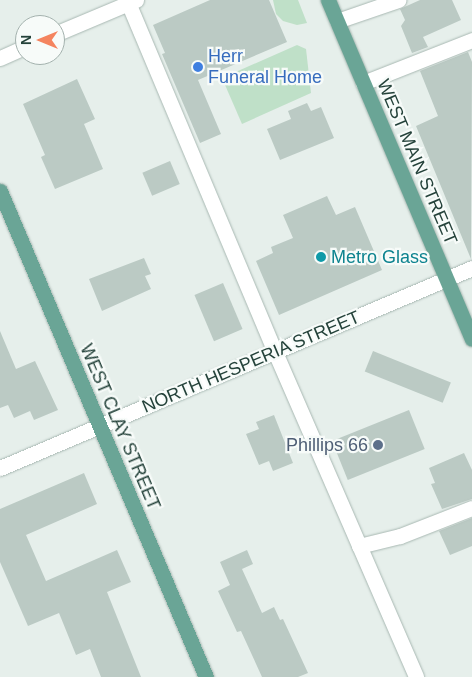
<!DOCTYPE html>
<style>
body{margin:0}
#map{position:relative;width:472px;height:677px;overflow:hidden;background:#e6efeb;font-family:Arial,sans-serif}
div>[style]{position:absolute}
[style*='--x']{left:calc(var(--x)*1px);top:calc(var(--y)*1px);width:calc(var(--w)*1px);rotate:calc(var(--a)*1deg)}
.green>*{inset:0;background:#bfe0c8}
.building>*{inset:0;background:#bbcac4;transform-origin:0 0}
.roads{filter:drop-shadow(0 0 1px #a8b8b2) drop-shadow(0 0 1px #a8b8b2)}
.minor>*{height:15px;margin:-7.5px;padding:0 7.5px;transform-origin:7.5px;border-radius:7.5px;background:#fff}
.major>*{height:15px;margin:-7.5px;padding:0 7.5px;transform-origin:7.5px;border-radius:7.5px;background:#6aa596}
.dots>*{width:14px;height:14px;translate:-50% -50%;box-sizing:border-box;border:2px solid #f7fbf9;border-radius:50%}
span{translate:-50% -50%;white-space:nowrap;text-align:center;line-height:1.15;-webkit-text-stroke:4.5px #f7fbf9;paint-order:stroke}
.shop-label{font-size:18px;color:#366cbe}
.left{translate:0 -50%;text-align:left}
.street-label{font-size:18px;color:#24423a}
.culture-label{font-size:18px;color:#0d838f}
.service-label{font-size:18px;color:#4e5e75}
.right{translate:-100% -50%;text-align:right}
.north{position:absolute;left:15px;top:15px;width:50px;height:50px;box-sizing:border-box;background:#f7fbf9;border:1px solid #a3b1ad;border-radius:50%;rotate:270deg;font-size:14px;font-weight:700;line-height:20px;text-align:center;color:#24423a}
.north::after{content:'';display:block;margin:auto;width:18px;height:22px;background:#f4845f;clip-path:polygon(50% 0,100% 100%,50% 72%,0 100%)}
</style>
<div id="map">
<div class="green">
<i style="clip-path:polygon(273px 0,298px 0,307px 23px,297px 25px,283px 21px,276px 14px)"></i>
<i style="clip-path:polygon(297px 45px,306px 49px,311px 93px,242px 124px,222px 78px)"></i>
</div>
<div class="building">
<i style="clip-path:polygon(210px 0,269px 0,287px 42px,198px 80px,221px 134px,200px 143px,162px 54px,165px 53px,153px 25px)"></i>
<i style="clip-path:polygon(420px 0,452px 0,461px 20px,423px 37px,428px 47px,412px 53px,401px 26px,405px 20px,400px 9px)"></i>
<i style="clip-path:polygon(468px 52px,472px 62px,471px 259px,416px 126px,438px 116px,420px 71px)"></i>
<i style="clip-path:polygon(77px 79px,95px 119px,84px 124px,103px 169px,55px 189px,41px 157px,45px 155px,23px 104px)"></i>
<i style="clip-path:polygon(307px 103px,311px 111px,321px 107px,334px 138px,280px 160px,267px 129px,291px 119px,288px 111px)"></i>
<i style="left:170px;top:161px;width:25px;height:30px;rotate:67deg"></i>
<i style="clip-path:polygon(327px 196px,336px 215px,355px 207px,382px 270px,279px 315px,256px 261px,273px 253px,271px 247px,293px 238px,283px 215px)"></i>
<i style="clip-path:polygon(144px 258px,151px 274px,145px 276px,151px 289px,102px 311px,89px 279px)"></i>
<i style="left:223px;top:283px;width:50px;height:31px;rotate:67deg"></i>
<i style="clip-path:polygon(0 331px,16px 369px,35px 361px,58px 410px,34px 420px,30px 411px,14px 418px,8px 405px,0 408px)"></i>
<i style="left:373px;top:351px;width:84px;height:22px;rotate:22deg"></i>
<i style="left:409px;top:410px;width:42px;height:83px;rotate:68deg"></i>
<i style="clip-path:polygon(274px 415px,293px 463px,273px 471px,269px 461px,259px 465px,246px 434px,259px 429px,256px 422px)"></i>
<i style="clip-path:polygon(464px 453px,472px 470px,472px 499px,442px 509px,431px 484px,435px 483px,429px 468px)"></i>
<i style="clip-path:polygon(84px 473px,97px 504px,26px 535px,46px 581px,117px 550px,131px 582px,107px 592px,141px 677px,101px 677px,90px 649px,76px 655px,59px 613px,28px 626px,0 562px,0 509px)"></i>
<i style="clip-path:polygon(472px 518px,472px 546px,450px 555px,439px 531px)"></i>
<i style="clip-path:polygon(247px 550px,253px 564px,242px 569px,262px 613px,274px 607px,280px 620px,283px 619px,308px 673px,298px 677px,262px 677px,241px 631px,237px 632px,218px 591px,230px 585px,220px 562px)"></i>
</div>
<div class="roads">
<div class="minor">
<i style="--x:127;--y:0;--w:382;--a:67.2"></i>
<i style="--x:275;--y:352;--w:354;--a:66.5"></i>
<i style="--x:337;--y:21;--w:65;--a:-19"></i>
<i style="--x:55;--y:34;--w:88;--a:-22.8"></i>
<i style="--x:0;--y:58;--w:27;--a:-24"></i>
<i style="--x:363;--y:83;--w:117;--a:-21.5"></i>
<i style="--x:0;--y:468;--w:513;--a:-22.96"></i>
<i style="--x:359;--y:546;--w:42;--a:-13.7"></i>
<i style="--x:400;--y:536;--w:77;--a:-21.3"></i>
</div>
<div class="major">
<i style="--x:328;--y:0;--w:368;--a:67"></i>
<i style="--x:0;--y:191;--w:528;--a:67.03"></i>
</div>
</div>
<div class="dots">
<i style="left:198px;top:67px;background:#3f7fe0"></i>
<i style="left:321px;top:257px;background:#0f9aa8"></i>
<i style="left:378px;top:445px;background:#5c6f8a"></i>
</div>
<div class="shop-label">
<span class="left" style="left:208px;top:67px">Herr<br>Funeral Home</span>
</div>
<div class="street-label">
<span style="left:417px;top:162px;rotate:67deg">WEST MAIN STREET</span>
<span style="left:251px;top:362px;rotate:-23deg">NORTH HESPERIA STREET</span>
<span style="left:120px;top:427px;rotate:67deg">WEST CLAY STREET</span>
</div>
<div class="culture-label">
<span class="left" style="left:331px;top:257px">Metro Glass</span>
</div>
<div class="service-label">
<span class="right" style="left:368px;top:445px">Phillips 66</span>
</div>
<div class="north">N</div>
</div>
